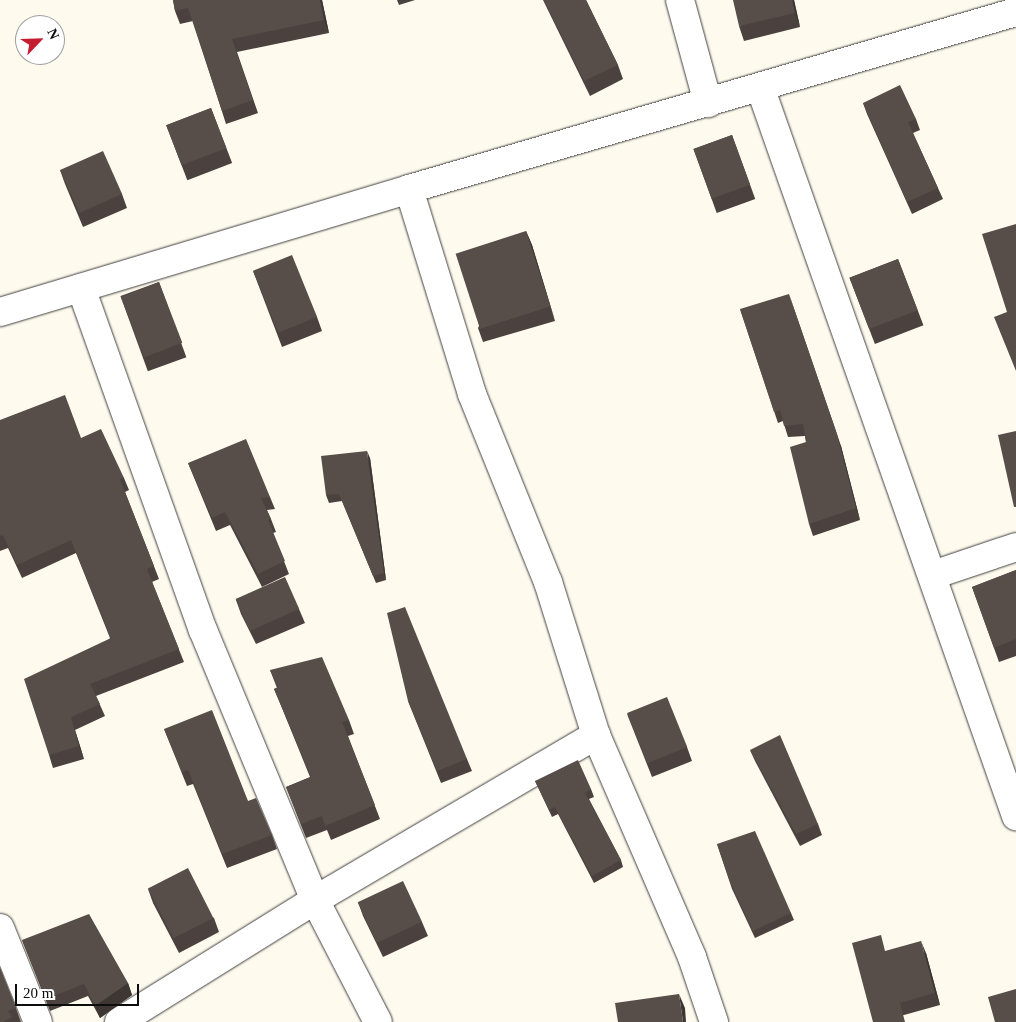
<!DOCTYPE html>
<style>
body{margin:0}
#map{position:relative;width:1016px;height:1022px;overflow:hidden;background:#fffaee;font-family:Georgia,serif}
div>[style]{position:absolute}
[style*='--x']{left:calc(var(--x)*1px);top:calc(var(--y)*1px);width:calc(var(--w)*1px);rotate:calc(var(--a)*1deg)}
.roads{filter:drop-shadow(0 0 1px #404040) drop-shadow(0 0 1px #404040)}
.street>*{height:28px;margin:-14px;padding:0 14px;transform-origin:14px;border-radius:14px;background:#fff}
.wall>*{inset:0;background:#4b423f;transform-origin:0 0}
.shaded-wall>*{inset:0;background:#3d3633}
.building>*{inset:0;background:#574d49;transform-origin:0 0}
span{translate:-50% -50%;white-space:nowrap;text-align:center;line-height:1.15;-webkit-text-stroke:5px #fff;paint-order:stroke}
.north{position:absolute;left:15px;top:15px;width:50px;height:50px;box-sizing:border-box;background:#fff;border:1px solid #9e9e9e;border-radius:50%;rotate:66deg;font-size:14px;font-weight:700;line-height:20px;text-align:center;color:#0d0d0d}
.north::after{content:'';display:block;margin:auto;width:18px;height:22px;background:#c61c31;clip-path:polygon(50% 0,100% 100%,50% 72%,0 100%)}
.scale{position:absolute;left:15px;top:984px;width:124px;height:22px;box-sizing:border-box;border:2px solid #0d0d0d;border-top:0;padding-left:6px;font-size:15px;line-height:18px;white-space:nowrap;color:#0d0d0d;-webkit-text-stroke:4px #fff;paint-order:stroke}
</style>
<div id="map">
<div class="roads">
<div class="street">
<i style="--x:680;--y:0;--w:107;--a:74.8"></i>
<i style="--x:760;--y:87;--w:773;--a:70.65"></i>
<i style="--x:409;--y:189;--w:214;--a:72.9"></i>
<i style="--x:472;--y:394;--w:203;--a:68"></i>
<i style="--x:548;--y:582;--w:160;--a:72.6"></i>
<i style="--x:596;--y:735;--w:242;--a:66.6"></i>
<i style="--x:692;--y:957;--w:69;--a:71.3"></i>
<i style="--x:81;--y:288;--w:363;--a:70.4"></i>
<i style="--x:203;--y:630;--w:292;--a:67.5"></i>
<i style="--x:315;--y:900;--w:137;--a:62.7"></i>
<i style="--x:0;--y:312;--w:427;--a:-16.7"></i>
<i style="--x:409;--y:189;--w:632;--a:-16.26"></i>
<i style="--x:933;--y:575;--w:88;--a:-18.6"></i>
<i style="--x:0;--y:928;--w:101;--a:68"></i>
<i style="--x:119;--y:1022;--w:231;--a:-31.9"></i>
<i style="--x:315;--y:900;--w:326;--a:-30.4"></i>
</div>
</div>
<div class="wall">
<i style="clip-path:polygon(173px 0,322px 0,329px 33px,237px 52px,258px 113px,226px 124px,193px 21px,180px 24px,175px 11px)"></i>
<i style="clip-path:polygon(397px 0,415px 0,399px 5px)"></i>
<i style="clip-path:polygon(543px 0,586px 0,618px 65px,623px 79px,590px 96px)"></i>
<i style="clip-path:polygon(794px 0,800px 27px,744px 41px,739px 26px)"></i>
<i style="clip-path:polygon(863px 103px,916px 119px,920px 130px,913px 133px,943px 199px,912px 214px,867px 114px)"></i>
<i style="left:211px;top:108px;width:59px;height:48px;rotate:69deg"></i>
<i style="left:732px;top:135px;width:68px;height:41px;rotate:70deg"></i>
<i style="clip-path:polygon(60px 170px,122px 194px,127px 208px,83px 227px,65px 184px)"></i>
<i style="clip-path:polygon(526px 231px,532px 245px,555px 321px,483px 342px,478px 328px)"></i>
<i style="left:898px;top:259px;width:71px;height:52px;rotate:69deg"></i>
<i style="clip-path:polygon(253px 271px,317px 317px,322px 331px,282px 347px)"></i>
<i style="left:159px;top:282px;width:80px;height:41px;rotate:70deg"></i>
<i style="clip-path:polygon(740px 309px,841px 446px,860px 520px,813px 536px,809px 524px,806px 442px,805px 436px,788px 437px,783px 421px,778px 423px)"></i>
<i style="clip-path:polygon(0 420px,81px 438px,124px 478px,129px 490px,125px 492px,159px 579px,152px 582px,184px 662px,96px 696px,105px 716px,75px 730px,84px 759px,53px 768px,49px 755px,110px 638px,76px 553px,22px 578px,8px 548px,0 551px)"></i>
<i style="clip-path:polygon(370px 458px,386px 580px,376px 583px,342px 501px,329px 503px,326px 495px)"></i>
<i style="clip-path:polygon(188px 463px,270px 497px,275px 509px,267px 510px,271px 519px,276px 532px,273px 533px,289px 574px,262px 587px,230px 525px,216px 531px)"></i>
<i style="clip-path:polygon(1016px 570px,1016px 656px,999px 662px,972px 587px)"></i>
<i style="clip-path:polygon(236px 600px,299px 609px,305px 623px,256px 644px,241px 614px)"></i>
<i style="clip-path:polygon(270px 670px,349px 720px,354px 734px,348px 736px,380px 819px,331px 840px,327px 830px,306px 838px,286px 787px,310px 777px,280px 703px,274px 689px,277px 688px)"></i>
<i style="clip-path:polygon(408px 701px,467px 759px,472px 771px,441px 783px)"></i>
<i style="clip-path:polygon(627px 714px,687px 747px,692px 761px,652px 777px)"></i>
<i style="clip-path:polygon(164px 729px,248px 801px,272px 835px,277px 849px,227px 868px,193px 784px,187px 786px)"></i>
<i style="clip-path:polygon(750px 750px,818px 824px,822px 835px,800px 846px,755px 761px)"></i>
<i style="clip-path:polygon(535px 781px,591px 789px,594px 797px,589px 799px,621px 860px,623px 867px,594px 883px,558px 814px,552px 817px)"></i>
<i style="clip-path:polygon(717px 844px,791px 913px,794px 920px,755px 938px,732px 889px)"></i>
<i style="clip-path:polygon(148px 889px,214px 918px,219px 932px,179px 953px,153px 903px)"></i>
<i style="clip-path:polygon(358px 902px,422px 922px,428px 936px,383px 957px,363px 916px)"></i>
<i style="clip-path:polygon(22px 940px,128px 983px,132px 995px,100px 1018px,88px 996px,50px 1011px)"></i>
<i style="clip-path:polygon(886px 951px,926px 953px,940px 1005px,904px 1015px,873px 1022px)"></i>
<i style="clip-path:polygon(0 968px,16px 1008px,21px 1022px,0 1022px)"></i>
</div>
<div class="shaded-wall">
<i style="clip-path:polygon(320px 0,322px 0,329px 33px,324px 20px)"></i>
<i style="clip-path:polygon(792px 0,794px 0,800px 27px,795px 13px)"></i>
<i style="clip-path:polygon(526px 231px,532px 245px,555px 321px,550px 306px)"></i>
<i style="clip-path:polygon(789px 294px,841px 446px,860px 520px,856px 508px)"></i>
<i style="clip-path:polygon(367px 451px,370px 458px,386px 580px,384px 573px)"></i>
<i style="clip-path:polygon(71px 717px,75px 730px,84px 759px,79px 746px)"></i>
<i style="clip-path:polygon(921px 941px,926px 953px,940px 1005px,935px 993px)"></i>
<i style="clip-path:polygon(128px 983px,132px 995px,100px 1018px,95px 1006px)"></i>
<i style="clip-path:polygon(679px 994px,685px 1008px,686px 1022px,683px 1022px)"></i>
</div>
<div class="building">
<i style="clip-path:polygon(173px 0,320px 0,324px 20px,232px 39px,253px 100px,222px 111px,188px 8px,175px 11px)"></i>
<i style="clip-path:polygon(544px 0,586px 0,618px 65px,584px 81px)"></i>
<i style="clip-path:polygon(733px 0,792px 0,795px 13px,739px 26px)"></i>
<i style="clip-path:polygon(900px 85px,916px 119px,908px 122px,938px 188px,907px 202px,863px 103px)"></i>
<i style="left:211px;top:108px;width:43px;height:48px;rotate:69deg"></i>
<i style="left:732px;top:135px;width:53px;height:41px;rotate:70deg"></i>
<i style="left:103px;top:151px;width:47px;height:47px;rotate:66deg"></i>
<i style="clip-path:polygon(1016px 224px,1016px 371px,994px 317px,1007px 312px,982px 234px)"></i>
<i style="left:526px;top:231px;width:79px;height:74px;rotate:72deg"></i>
<i style="left:292px;top:255px;width:67px;height:42px;rotate:68deg"></i>
<i style="left:898px;top:259px;width:55px;height:52px;rotate:69deg"></i>
<i style="left:159px;top:282px;width:65px;height:41px;rotate:69deg"></i>
<i style="clip-path:polygon(789px 294px,837px 434px,856px 508px,809px 524px,790px 447px,806px 442px,803px 424px,784px 426px,780px 410px,774px 412px,740px 309px)"></i>
<i style="clip-path:polygon(65px 395px,81px 438px,101px 429px,124px 478px,120px 479px,154px 566px,147px 569px,179px 649px,90px 684px,100px 704px,71px 717px,79px 746px,49px 755px,24px 679px,111px 638px,71px 540px,17px 565px,3px 535px,0 536px,0 420px)"></i>
<i style="clip-path:polygon(1016px 431px,1016px 507px,1014px 507px,998px 435px)"></i>
<i style="clip-path:polygon(246px 439px,270px 497px,261px 498px,271px 519px,268px 520px,285px 561px,258px 574px,225px 512px,212px 518px,188px 463px)"></i>
<i style="clip-path:polygon(367px 451px,384px 573px,373px 576px,339px 494px,326px 495px,321px 456px)"></i>
<i style="clip-path:polygon(1016px 570px,1016px 639px,994px 648px,972px 587px)"></i>
<i style="left:285px;top:577px;width:35px;height:54px;rotate:66deg"></i>
<i style="clip-path:polygon(405px 607px,467px 759px,437px 771px,408px 701px,387px 613px)"></i>
<i style="clip-path:polygon(322px 657px,349px 720px,342px 722px,375px 805px,325px 826px,322px 816px,301px 824px,286px 787px,311px 777px,274px 689px,278px 687px,270px 670px)"></i>
<i style="left:667px;top:697px;width:54px;height:43px;rotate:68deg"></i>
<i style="clip-path:polygon(212px 710px,248px 801px,256px 798px,272px 835px,222px 854px,188px 770px,182px 772px,164px 729px)"></i>
<i style="clip-path:polygon(780px 735px,818px 824px,796px 834px,750px 750px)"></i>
<i style="clip-path:polygon(578px 760px,591px 789px,585px 793px,621px 860px,592px 876px,555px 807px,549px 810px,535px 781px)"></i>
<i style="clip-path:polygon(755px 831px,791px 913px,753px 931px,730px 882px,717px 844px)"></i>
<i style="left:188px;top:868px;width:56px;height:45px;rotate:63deg"></i>
<i style="left:403px;top:881px;width:45px;height:50px;rotate:65deg"></i>
<i style="clip-path:polygon(89px 914px,128px 983px,95px 1006px,84px 984px,46px 999px,22px 940px)"></i>
<i style="clip-path:polygon(881px 935px,885px 951px,921px 941px,935px 993px,900px 1003px,905px 1022px,873px 1022px,852px 943px)"></i>
<i style="clip-path:polygon(0 968px,16px 1008px,8px 1011px,12px 1017px,3px 1022px,0 1022px)"></i>
<i style="clip-path:polygon(1016px 989px,1016px 1022px,995px 1022px,988px 997px)"></i>
<i style="clip-path:polygon(679px 994px,683px 1022px,618px 1022px,615px 1003px)"></i>
</div>
<div class="north">N</div>
<div class="scale">20 m</div>
</div>
